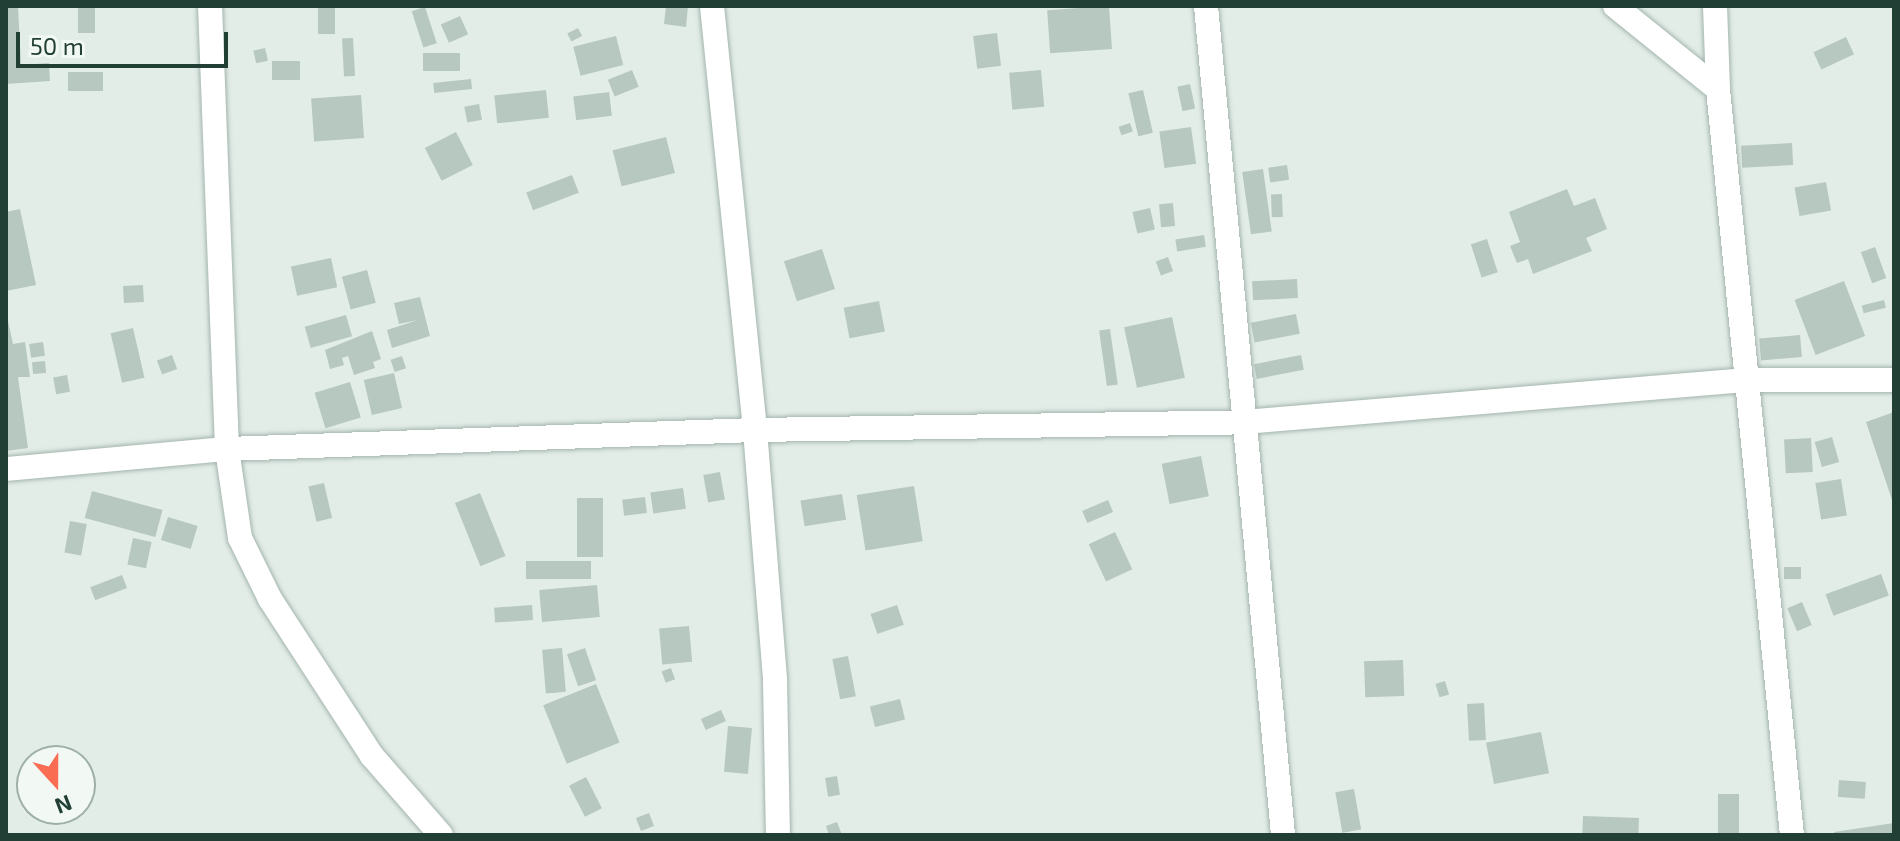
<!DOCTYPE html>
<style>
body{margin:0}
#map{position:relative;width:1900px;height:841px;overflow:hidden;background:#e2ede7;font-family:"Exo 2",sans-serif}
div>[style]{position:absolute}
[style*='--x']{left:calc(var(--x)*1px);top:calc(var(--y)*1px);width:calc(var(--w)*1px);rotate:calc(var(--a)*1deg)}
.building>*{inset:0;background:#b7c8c0;transform-origin:0 0}
.roads{filter:drop-shadow(0 0 2px #a4b5ae) drop-shadow(0 0 2px #a4b5ae)}
.street>*{height:24px;margin:-12px;padding:0 12px;transform-origin:12px;border-radius:12px;background:#fff}
span{translate:-50% -50%;white-space:nowrap;text-align:center;line-height:1.15;-webkit-text-stroke:6px #f2f9f5;paint-order:stroke}
.frame{position:absolute;inset:0;border:8px solid #213f34;pointer-events:none}
.north{position:absolute;left:16px;top:745px;width:80px;height:80px;box-sizing:border-box;background:#f2f9f5;border:2px solid #9eafa8;border-radius:50%;rotate:159deg;font-size:22px;font-weight:700;line-height:32px;text-align:center;color:#213f34}
.north::after{content:'';display:block;margin:auto;width:28px;height:36px;background:#f96e53;clip-path:polygon(50% 0,100% 100%,50% 72%,0 100%)}
.scale{position:absolute;left:16px;top:32px;width:212px;height:36px;box-sizing:border-box;border:4px solid #213f34;border-top:0;padding-left:10px;font-size:24px;line-height:28px;white-space:nowrap;color:#213f34;-webkit-text-stroke:6px #f2f9f5;paint-order:stroke}
</style>
<div id="map">
<div class="building">
<i style="clip-path:polygon(6px 6px,18px 6px,21px 65px,49px 63px,50px 81px,6px 84px)"></i>
<i style="left:78px;top:6px;width:17px;height:27px"></i>
<i style="left:318px;top:6px;width:17px;height:28px"></i>
<i style="clip-path:polygon(666px 6px,688px 6px,686px 27px,664px 24px)"></i>
<i style="left:1109px;top:6px;width:43px;height:62px;rotate:86deg"></i>
<i style="left:425px;top:7px;width:38px;height:14px;rotate:72deg"></i>
<i style="left:460px;top:16px;width:20px;height:21px;rotate:66deg"></i>
<i style="left:578px;top:28px;width:9px;height:12px;rotate:63deg"></i>
<i style="left:997px;top:33px;width:33px;height:24px;rotate:83deg"></i>
<i style="left:616px;top:36px;width:30px;height:44px;rotate:76deg"></i>
<i style="left:1846px;top:37px;width:19px;height:36px;rotate:65deg"></i>
<i style="left:353px;top:38px;width:38px;height:11px;rotate:87deg"></i>
<i style="left:265px;top:48px;width:13px;height:12px;rotate:77deg"></i>
<i style="left:460px;top:53px;width:18px;height:37px;rotate:90deg"></i>
<i style="left:272px;top:61px;width:28px;height:19px"></i>
<i style="left:632px;top:70px;width:18px;height:26px;rotate:68deg"></i>
<i style="left:1041px;top:70px;width:37px;height:32px;rotate:85deg"></i>
<i style="left:68px;top:72px;width:35px;height:19px"></i>
<i style="left:471px;top:79px;width:10px;height:38px;rotate:84deg"></i>
<i style="left:1190px;top:84px;width:25px;height:13px;rotate:78deg"></i>
<i style="left:546px;top:90px;width:28px;height:52px;rotate:84deg"></i>
<i style="left:1143px;top:90px;width:44px;height:15px;rotate:77deg"></i>
<i style="left:609px;top:92px;width:24px;height:36px;rotate:83deg"></i>
<i style="left:361px;top:95px;width:43px;height:50px;rotate:86deg"></i>
<i style="left:479px;top:104px;width:16px;height:15px;rotate:79deg"></i>
<i style="left:1130px;top:123px;width:9px;height:12px;rotate:72deg"></i>
<i style="left:1191px;top:127px;width:37px;height:32px;rotate:82deg"></i>
<i style="left:456px;top:132px;width:37px;height:35px;rotate:63deg"></i>
<i style="left:666px;top:137px;width:37px;height:55px;rotate:76deg"></i>
<i style="left:1792px;top:143px;width:22px;height:51px;rotate:87deg"></i>
<i style="left:1287px;top:165px;width:15px;height:19px;rotate:82deg"></i>
<i style="left:1263px;top:169px;width:63px;height:21px;rotate:82deg"></i>
<i style="left:572px;top:175px;width:19px;height:49px;rotate:69deg"></i>
<i style="left:1826px;top:182px;width:29px;height:32px;rotate:80deg"></i>
<i style="clip-path:polygon(1567px 189px,1574px 206px,1595px 198px,1607px 229px,1586px 238px,1592px 251px,1533px 274px,1528px 259px,1517px 263px,1510px 246px,1520px 242px,1509px 212px)"></i>
<i style="left:1282px;top:194px;width:23px;height:11px;rotate:88deg"></i>
<i style="left:1173px;top:203px;width:23px;height:14px;rotate:85deg"></i>
<i style="left:1150px;top:208px;width:22px;height:18px;rotate:77deg"></i>
<i style="clip-path:polygon(20px 209px,36px 285px,6px 291px,6px 212px)"></i>
<i style="left:1204px;top:235px;width:12px;height:29px;rotate:81deg"></i>
<i style="left:1487px;top:239px;width:35px;height:17px;rotate:72deg"></i>
<i style="left:1875px;top:247px;width:33px;height:15px;rotate:70deg"></i>
<i style="left:822px;top:249px;width:42px;height:40px;rotate:72deg"></i>
<i style="left:1168px;top:257px;width:15px;height:13px;rotate:70deg"></i>
<i style="left:331px;top:258px;width:30px;height:41px;rotate:78deg"></i>
<i style="left:367px;top:270px;width:34px;height:26px;rotate:75deg"></i>
<i style="left:1297px;top:279px;width:19px;height:45px;rotate:87deg"></i>
<i style="left:1844px;top:281px;width:59px;height:53px;rotate:69deg"></i>
<i style="left:143px;top:285px;width:17px;height:20px;rotate:87deg"></i>
<i style="clip-path:polygon(420px 297px,430px 336px,392px 348px,387px 330px,418px 320px,399px 324px,394px 303px)"></i>
<i style="left:1884px;top:300px;width:8px;height:23px;rotate:76deg"></i>
<i style="left:879px;top:301px;width:31px;height:36px;rotate:79deg"></i>
<i style="clip-path:polygon(6px 312px,13px 344px,25px 342px,30px 377px,18px 377px,28px 448px,6px 451px)"></i>
<i style="left:1296px;top:314px;width:20px;height:46px;rotate:79deg"></i>
<i style="left:346px;top:315px;width:22px;height:43px;rotate:74deg"></i>
<i style="left:1172px;top:317px;width:62px;height:49px;rotate:78deg"></i>
<i style="left:133px;top:328px;width:51px;height:23px;rotate:77deg"></i>
<i style="left:1110px;top:329px;width:56px;height:11px;rotate:82deg"></i>
<i style="clip-path:polygon(372px 331px,381px 359px,373px 362px,375px 368px,354px 375px,348px 356px,342px 358px,344px 365px,330px 369px,325px 350px)"></i>
<i style="left:1800px;top:335px;width:22px;height:41px;rotate:85deg"></i>
<i style="left:43px;top:342px;width:14px;height:14px;rotate:82deg"></i>
<i style="left:172px;top:355px;width:15px;height:16px;rotate:70deg"></i>
<i style="left:1301px;top:355px;width:15px;height:48px;rotate:79deg"></i>
<i style="left:402px;top:356px;width:13px;height:12px;rotate:72deg"></i>
<i style="left:45px;top:361px;width:12px;height:13px;rotate:85deg"></i>
<i style="left:394px;top:373px;width:36px;height:31px;rotate:77deg"></i>
<i style="left:67px;top:375px;width:17px;height:14px;rotate:80deg"></i>
<i style="left:350px;top:382px;width:37px;height:37px;rotate:73deg"></i>
<i style="clip-path:polygon(1894px 412px,1894px 503px,1893px 503px,1866px 422px)"></i>
<i style="left:1832px;top:437px;width:26px;height:18px;rotate:74deg"></i>
<i style="left:1811px;top:438px;width:34px;height:27px;rotate:87deg"></i>
<i style="left:1201px;top:456px;width:41px;height:40px;rotate:79deg"></i>
<i style="left:720px;top:472px;width:28px;height:17px;rotate:80deg"></i>
<i style="left:1841px;top:479px;width:37px;height:26px;rotate:81deg"></i>
<i style="left:324px;top:483px;width:36px;height:16px;rotate:77deg"></i>
<i style="left:914px;top:486px;width:56px;height:58px;rotate:81deg"></i>
<i style="left:683px;top:488px;width:21px;height:33px;rotate:82deg"></i>
<i style="left:92px;top:491px;width:73px;height:28px;rotate:15deg"></i>
<i style="left:480px;top:493px;width:68px;height:27px;rotate:68deg"></i>
<i style="left:842px;top:494px;width:26px;height:42px;rotate:81deg"></i>
<i style="left:645px;top:497px;width:16px;height:23px;rotate:83deg"></i>
<i style="left:577px;top:498px;width:26px;height:59px"></i>
<i style="left:1108px;top:500px;width:13px;height:28px;rotate:67deg"></i>
<i style="left:168px;top:517px;width:31px;height:24px;rotate:17deg"></i>
<i style="left:70px;top:521px;width:17px;height:32px;rotate:10deg"></i>
<i style="left:1115px;top:532px;width:41px;height:29px;rotate:65deg"></i>
<i style="left:133px;top:538px;width:19px;height:27px;rotate:12deg"></i>
<i style="left:591px;top:561px;width:18px;height:65px;rotate:90deg"></i>
<i style="left:1784px;top:567px;width:17px;height:12px"></i>
<i style="left:1881px;top:574px;width:23px;height:59px;rotate:70deg"></i>
<i style="left:122px;top:575px;width:14px;height:34px;rotate:69deg"></i>
<i style="left:597px;top:585px;width:32px;height:58px;rotate:85deg"></i>
<i style="left:1802px;top:602px;width:25px;height:16px;rotate:67deg"></i>
<i style="left:532px;top:605px;width:15px;height:38px;rotate:86deg"></i>
<i style="left:897px;top:605px;width:21px;height:28px;rotate:71deg"></i>
<i style="left:689px;top:626px;width:36px;height:30px;rotate:85deg"></i>
<i style="left:562px;top:648px;width:44px;height:20px;rotate:85deg"></i>
<i style="left:585px;top:648px;width:34px;height:19px;rotate:71deg"></i>
<i style="left:848px;top:656px;width:41px;height:16px;rotate:79deg"></i>
<i style="left:1403px;top:660px;width:36px;height:39px;rotate:88deg"></i>
<i style="left:671px;top:668px;width:12px;height:10px;rotate:70deg"></i>
<i style="left:1445px;top:681px;width:14px;height:10px;rotate:73deg"></i>
<i style="left:596px;top:684px;width:63px;height:57px;rotate:68deg"></i>
<i style="left:900px;top:699px;width:21px;height:31px;rotate:76deg"></i>
<i style="left:1484px;top:703px;width:37px;height:17px;rotate:87deg"></i>
<i style="left:721px;top:710px;width:12px;height:22px;rotate:66deg"></i>
<i style="left:728px;top:726px;width:24px;height:46px;rotate:5deg"></i>
<i style="left:1541px;top:732px;width:42px;height:56px;rotate:79deg"></i>
<i style="left:837px;top:776px;width:19px;height:12px;rotate:81deg"></i>
<i style="left:586px;top:777px;width:35px;height:19px;rotate:63deg"></i>
<i style="left:1839px;top:780px;width:27px;height:17px;rotate:4deg"></i>
<i style="left:1354px;top:789px;width:41px;height:19px;rotate:80deg"></i>
<i style="left:1718px;top:794px;width:21px;height:41px"></i>
<i style="left:649px;top:813px;width:14px;height:14px;rotate:69deg"></i>
<i style="left:1583px;top:816px;width:56px;height:19px;rotate:2deg"></i>
<i style="clip-path:polygon(837px 822px,842px 835px,829px 835px,826px 826px)"></i>
<i style="clip-path:polygon(1894px 823px,1894px 835px,1835px 835px,1834px 832px)"></i>
</div>
<div class="roads">
<div class="street">
<i style="--x:210;--y:6;--w:443;--a:87.8"></i>
<i style="--x:227;--y:449;--w:90;--a:81.7"></i>
<i style="--x:240;--y:538;--w:68;--a:63.8"></i>
<i style="--x:270;--y:599;--w:187;--a:57"></i>
<i style="--x:372;--y:756;--w:105;--a:48.9"></i>
<i style="--x:712;--y:6;--w:426;--a:84.2"></i>
<i style="--x:755;--y:430;--w:252;--a:85.4"></i>
<i style="--x:775;--y:681;--w:154;--a:88.9"></i>
<i style="--x:1206;--y:6;--w:833;--a:84.69"></i>
<i style="--x:1615;--y:6;--w:132;--a:38.9"></i>
<i style="--x:1715;--y:6;--w:83;--a:87.9"></i>
<i style="--x:1718;--y:89;--w:750;--a:84.34"></i>
<i style="--x:6;--y:469;--w:222;--a:-5.2"></i>
<i style="--x:227;--y:449;--w:528;--a:-2.06"></i>
<i style="--x:755;--y:430;--w:489;--a:-0.9"></i>
<i style="--x:1244;--y:422;--w:504;--a:-4.78"></i>
<i style="--x:1746;--y:380;--w:148;--a:0"></i>
</div>
</div>
<div class="frame"></div>
<div class="north">N</div>
<div class="scale">50 m</div>
</div>
